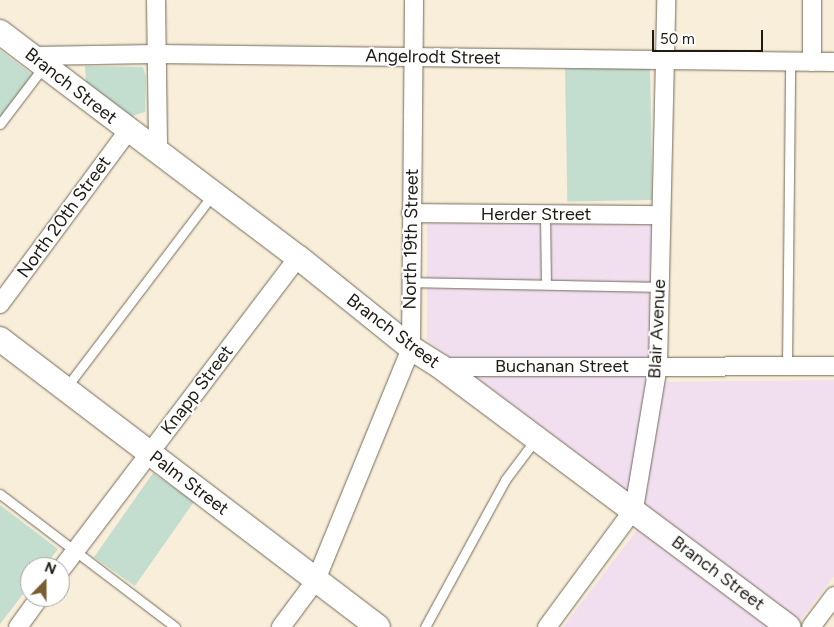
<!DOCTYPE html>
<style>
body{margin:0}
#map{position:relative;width:834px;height:627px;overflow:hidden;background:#f8eeda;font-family:Figtree,sans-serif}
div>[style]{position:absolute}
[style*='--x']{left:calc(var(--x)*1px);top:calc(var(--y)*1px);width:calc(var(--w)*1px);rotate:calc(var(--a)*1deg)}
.industrial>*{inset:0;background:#f1dff0}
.green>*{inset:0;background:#c3ddcf;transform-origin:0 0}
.roads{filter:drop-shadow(0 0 1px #736a58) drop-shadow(0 0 1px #736a58)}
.lane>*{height:9px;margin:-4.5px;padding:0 4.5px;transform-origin:4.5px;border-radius:4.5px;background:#fff}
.street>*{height:18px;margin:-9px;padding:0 9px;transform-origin:9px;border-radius:9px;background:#fff}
.secondary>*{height:24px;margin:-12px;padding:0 12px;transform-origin:12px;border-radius:12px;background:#fff}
span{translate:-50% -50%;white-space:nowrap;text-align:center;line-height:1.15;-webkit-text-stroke:4px #fff;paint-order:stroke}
.street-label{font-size:18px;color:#1f1b14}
.north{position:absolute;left:20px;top:557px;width:50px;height:50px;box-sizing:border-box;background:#fff;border:1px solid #a5a4a1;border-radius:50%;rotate:22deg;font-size:14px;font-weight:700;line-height:20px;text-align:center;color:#1f1b14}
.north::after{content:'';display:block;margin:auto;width:18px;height:22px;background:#7a5e31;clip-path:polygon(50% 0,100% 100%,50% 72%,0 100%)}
.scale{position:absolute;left:652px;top:30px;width:111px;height:22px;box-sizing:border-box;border:2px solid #1f1b14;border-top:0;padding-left:6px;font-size:15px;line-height:18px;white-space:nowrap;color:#1f1b14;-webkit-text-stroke:4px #fff;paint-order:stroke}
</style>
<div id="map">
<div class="industrial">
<i style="clip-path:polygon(427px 223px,660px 225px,655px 382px,834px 380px,834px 576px,795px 627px,563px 627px,646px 518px,634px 509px,618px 484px,427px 340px)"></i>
</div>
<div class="green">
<i style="clip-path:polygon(0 50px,33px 75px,0 119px)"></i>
<i style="clip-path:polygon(85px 66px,143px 67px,146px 77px,145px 112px,132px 116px,86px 82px)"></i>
<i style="left:650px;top:67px;width:133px;height:85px;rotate:89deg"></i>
<i style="left:153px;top:473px;width:50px;height:103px;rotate:35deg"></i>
<i style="clip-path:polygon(0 505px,58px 549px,44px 567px,30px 567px,30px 585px,0 624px)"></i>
</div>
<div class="roads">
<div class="lane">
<i style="--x:0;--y:124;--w:73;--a:-52.8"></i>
<i style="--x:545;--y:214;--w:70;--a:89.2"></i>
<i style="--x:409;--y:282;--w:250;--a:1.1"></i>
<i style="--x:787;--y:367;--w:305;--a:-89.4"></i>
<i style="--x:65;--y:389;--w:245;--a:-52.8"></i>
<i style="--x:0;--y:494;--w:220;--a:37.2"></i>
<i style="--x:425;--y:627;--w:167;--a:-61.4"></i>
<i style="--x:505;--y:480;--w:50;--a:-53.1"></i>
</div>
<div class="street">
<i style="--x:156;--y:0;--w:152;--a:89.2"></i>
<i style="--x:33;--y:56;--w:124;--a:-0.9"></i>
<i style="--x:157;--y:54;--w:677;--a:0.68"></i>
<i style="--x:812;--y:62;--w:62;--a:-90"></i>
<i style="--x:411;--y:213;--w:250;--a:0.5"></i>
<i style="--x:0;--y:304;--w:215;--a:-53.5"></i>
<i style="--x:441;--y:367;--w:393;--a:-0.1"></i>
<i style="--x:60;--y:571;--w:394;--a:-52.8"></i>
<i style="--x:18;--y:627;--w:37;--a:-54"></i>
<i style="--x:281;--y:627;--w:59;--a:-53.3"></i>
<i style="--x:316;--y:580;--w:251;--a:-67.7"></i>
<i style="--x:411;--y:348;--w:348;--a:-89.5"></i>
<i style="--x:547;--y:627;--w:147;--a:-53.6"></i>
<i style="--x:634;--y:509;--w:145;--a:-80.5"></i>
<i style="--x:658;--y:366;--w:366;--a:-88.7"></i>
<i style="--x:811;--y:627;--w:39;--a:-53"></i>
</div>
<div class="secondary">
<i style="--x:0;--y:32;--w:373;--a:37.1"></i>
<i style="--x:298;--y:257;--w:145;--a:38.8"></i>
<i style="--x:411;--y:348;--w:36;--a:32"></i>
<i style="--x:441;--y:367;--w:434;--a:36.8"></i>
<i style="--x:0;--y:339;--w:475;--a:37.3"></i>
</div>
</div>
<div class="street-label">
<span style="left:433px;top:57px;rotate:1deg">Angelrodt Street</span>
<span style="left:71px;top:86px;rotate:38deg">Branch Street</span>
<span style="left:536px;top:214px">Herder Street</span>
<span style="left:64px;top:217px;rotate:-54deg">North 20th Street</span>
<span style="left:411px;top:239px;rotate:-89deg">North 19th Street</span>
<span style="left:657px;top:329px;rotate:-87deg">Blair Avenue</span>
<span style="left:393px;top:331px;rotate:37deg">Branch Street</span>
<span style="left:562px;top:366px">Buchanan Street</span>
<span style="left:197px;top:390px;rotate:-53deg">Knapp Street</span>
<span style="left:189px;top:483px;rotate:37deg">Palm Street</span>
<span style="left:718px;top:573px;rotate:37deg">Branch Street</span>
</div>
<div class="north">N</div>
<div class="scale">50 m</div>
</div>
